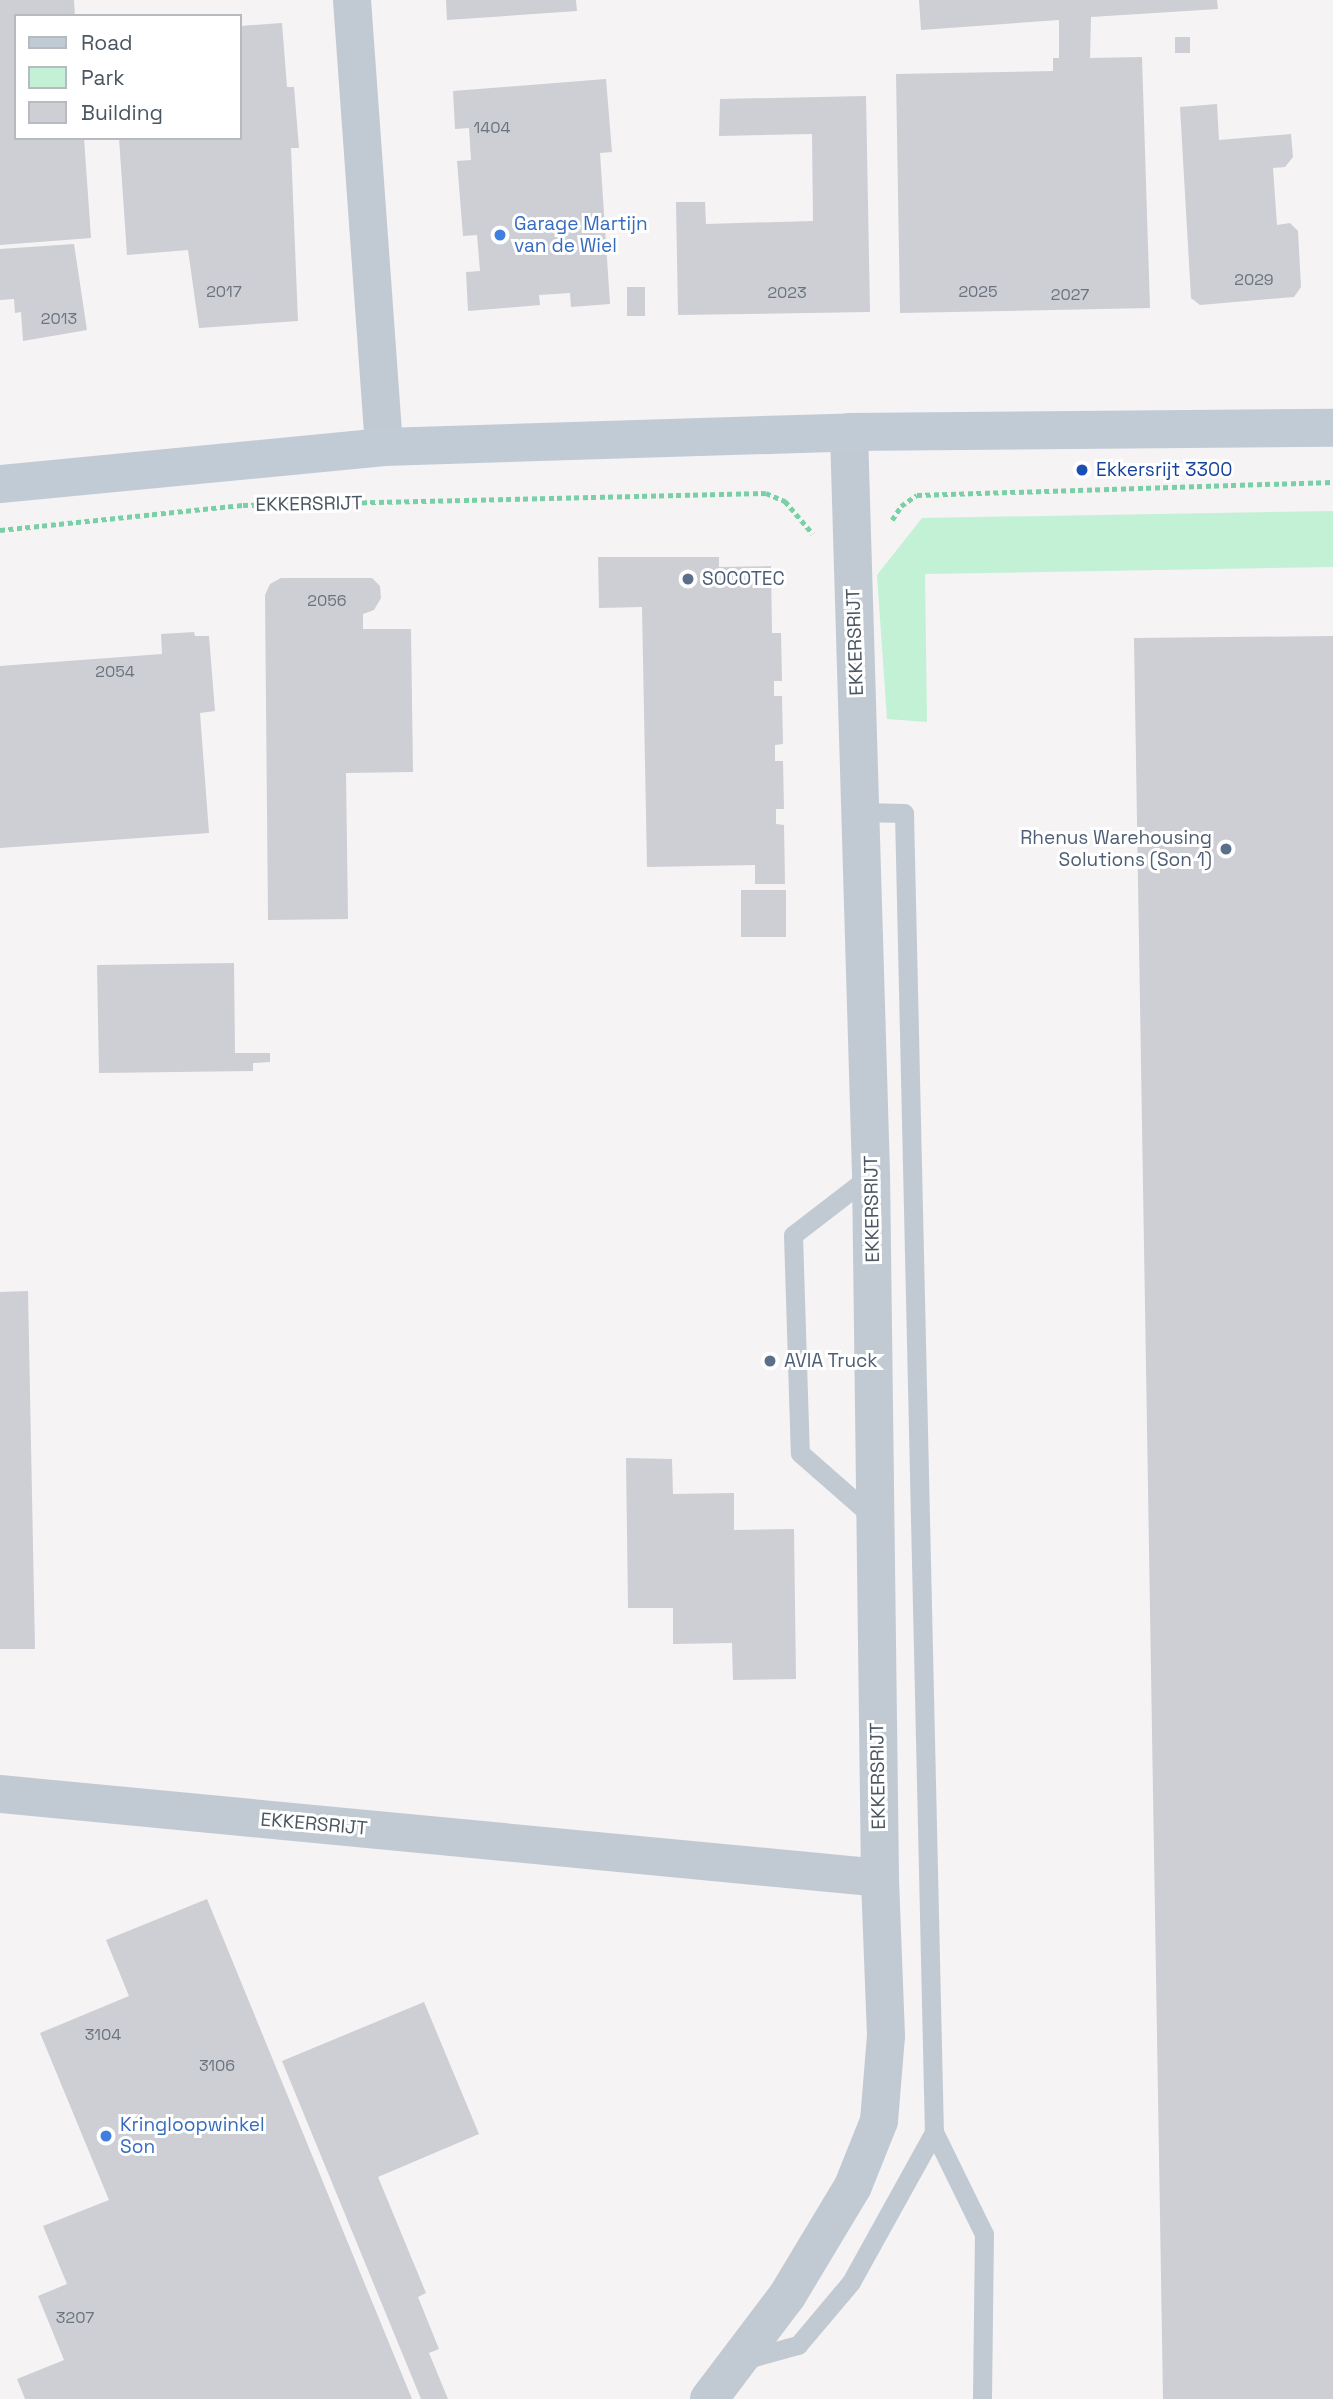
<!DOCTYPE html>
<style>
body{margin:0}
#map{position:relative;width:1333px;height:2399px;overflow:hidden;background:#f5f3f3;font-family:"Space Grotesk",sans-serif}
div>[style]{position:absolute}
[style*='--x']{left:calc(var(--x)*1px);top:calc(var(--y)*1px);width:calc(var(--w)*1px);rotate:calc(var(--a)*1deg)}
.green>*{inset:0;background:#c3f1d5}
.building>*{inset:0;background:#cdcfd5;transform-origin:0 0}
.path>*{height:4.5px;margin-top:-2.25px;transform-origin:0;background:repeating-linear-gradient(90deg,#7ad0a6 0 5px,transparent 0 8.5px)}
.lane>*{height:19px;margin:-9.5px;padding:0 9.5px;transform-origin:9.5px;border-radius:9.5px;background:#c1cad2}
.street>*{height:38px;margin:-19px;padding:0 19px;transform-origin:19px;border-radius:19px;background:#c1cad2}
.secondary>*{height:38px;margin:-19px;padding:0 19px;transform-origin:19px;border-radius:19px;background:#c1cbd6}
.dots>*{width:19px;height:19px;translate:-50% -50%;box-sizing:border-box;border:4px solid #fff;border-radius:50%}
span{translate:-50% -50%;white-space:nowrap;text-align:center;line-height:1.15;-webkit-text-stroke:6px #fff;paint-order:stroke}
.number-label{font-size:16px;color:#6b747e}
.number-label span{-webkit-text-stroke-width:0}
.shop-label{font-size:19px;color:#366cbe}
.left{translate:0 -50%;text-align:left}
.transit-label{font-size:19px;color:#164399}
.street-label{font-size:19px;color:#4a5661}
.service-label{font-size:19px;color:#4e5e75}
.right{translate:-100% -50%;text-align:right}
.legend{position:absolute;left:14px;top:14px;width:228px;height:126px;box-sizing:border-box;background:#fff;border:2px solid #b7bbc0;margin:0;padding:9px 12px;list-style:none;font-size:21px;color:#4a5661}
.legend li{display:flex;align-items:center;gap:14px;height:35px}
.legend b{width:35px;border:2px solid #b7bbc0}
</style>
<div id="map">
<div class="green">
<i style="clip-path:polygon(1333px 511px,1333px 567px,925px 574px,927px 722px,887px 719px,877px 575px,922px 518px)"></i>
</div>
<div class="building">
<i style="clip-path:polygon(0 0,74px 0,75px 16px,16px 16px,16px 138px,84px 138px,91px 238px,0 245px)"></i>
<i style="clip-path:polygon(446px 0,576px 0,577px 11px,447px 20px)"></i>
<i style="clip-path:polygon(919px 0,1217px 0,1218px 9px,1091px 17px,1090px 58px,1142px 57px,1150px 308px,900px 313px,896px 74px,1053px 71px,1053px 58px,1059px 58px,1059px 20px,921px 30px)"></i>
<i style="clip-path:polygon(282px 23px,287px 87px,294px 87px,299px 148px,291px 148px,298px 321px,199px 328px,188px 250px,127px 255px,119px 138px,240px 138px,240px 26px)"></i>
<i style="left:1190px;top:37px;width:16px;height:15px;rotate:90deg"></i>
<i style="clip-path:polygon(606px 79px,612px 152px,600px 153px,610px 304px,571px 307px,570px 293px,539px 295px,540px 305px,468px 311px,466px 272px,480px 271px,477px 235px,463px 236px,457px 161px,471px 160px,469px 128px,455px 129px,453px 91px)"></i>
<i style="clip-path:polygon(866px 96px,870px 312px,678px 315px,676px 202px,705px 202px,706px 224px,813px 221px,812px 134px,719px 136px,720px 99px)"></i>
<i style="clip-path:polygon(1217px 104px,1219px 140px,1291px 134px,1293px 157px,1285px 167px,1273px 168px,1277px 225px,1290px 223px,1298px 231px,1301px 287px,1294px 297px,1200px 305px,1191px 298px,1180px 107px)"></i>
<i style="clip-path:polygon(74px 244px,87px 330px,23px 341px,21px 312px,15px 313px,14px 299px,0 300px,0 249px)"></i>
<i style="left:627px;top:287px;width:18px;height:29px"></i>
<i style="clip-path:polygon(598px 557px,719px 557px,719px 567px,771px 566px,772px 633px,781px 633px,782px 681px,774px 681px,774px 696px,782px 696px,783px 744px,775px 745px,775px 761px,783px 761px,784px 809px,776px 809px,776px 824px,784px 825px,785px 884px,755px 884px,755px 865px,647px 867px,642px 607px,599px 608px)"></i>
<i style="clip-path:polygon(281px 578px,372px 578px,380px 586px,381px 598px,374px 610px,363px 614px,363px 629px,411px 629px,413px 772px,346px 773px,348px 919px,268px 920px,265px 595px,270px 584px)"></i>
<i style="clip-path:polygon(194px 632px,195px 636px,209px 636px,215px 711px,200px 713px,209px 833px,0 848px,0 666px,162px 654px,161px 634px)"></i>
<i style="clip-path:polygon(1333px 636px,1333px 2399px,1163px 2399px,1134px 638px)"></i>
<i style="left:741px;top:890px;width:45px;height:47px"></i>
<i style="clip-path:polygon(234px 963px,235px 1053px,270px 1053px,270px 1062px,253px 1063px,253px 1071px,99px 1073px,97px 965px)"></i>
<i style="clip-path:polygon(28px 1291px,35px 1649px,0 1649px,0 1292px)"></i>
<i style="clip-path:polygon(626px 1458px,672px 1459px,673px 1494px,734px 1493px,734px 1530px,794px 1529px,796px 1679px,733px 1680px,732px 1643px,673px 1644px,673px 1608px,628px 1608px)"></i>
<i style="clip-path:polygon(207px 1899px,348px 2243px,412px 2399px,25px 2399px,17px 2379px,64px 2360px,38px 2296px,67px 2284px,43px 2226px,109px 2200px,40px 2033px,129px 1996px,106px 1940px)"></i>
<i style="clip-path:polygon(424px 2002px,479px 2134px,378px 2177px,426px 2293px,418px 2297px,439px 2349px,429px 2353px,448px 2399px,421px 2399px,282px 2061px)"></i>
</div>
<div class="path">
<i style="--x:892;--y:520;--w:17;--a:-57"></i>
<i style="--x:901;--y:506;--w:19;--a:-35"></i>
<i style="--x:917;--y:495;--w:416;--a:-1.8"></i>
<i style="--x:0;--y:530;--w:244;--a:-5.9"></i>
<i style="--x:243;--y:505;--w:523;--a:-1.31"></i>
<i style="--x:766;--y:493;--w:21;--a:23"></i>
<i style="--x:785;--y:501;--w:43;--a:49.7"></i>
</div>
<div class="lane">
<i style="--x:860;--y:812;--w:44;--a:1.3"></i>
<i style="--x:904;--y:813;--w:1319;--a:88.7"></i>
<i style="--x:934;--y:2132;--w:114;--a:63.9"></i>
<i style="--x:984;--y:2234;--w:165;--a:90.7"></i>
<i style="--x:871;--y:1175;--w:98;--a:142.4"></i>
<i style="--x:793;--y:1235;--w:218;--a:88.2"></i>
<i style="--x:800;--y:1453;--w:98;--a:41.3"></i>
<i style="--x:743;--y:2360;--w:57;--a:-15.3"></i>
<i style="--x:798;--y:2345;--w:82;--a:-49.9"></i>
<i style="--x:851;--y:2282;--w:171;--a:-61"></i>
</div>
<div class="street">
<i style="--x:352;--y:0;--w:448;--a:85.9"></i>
<i style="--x:0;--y:1794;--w:884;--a:5.45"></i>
<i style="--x:709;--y:2399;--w:129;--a:-52.9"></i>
<i style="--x:787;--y:2296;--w:128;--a:-59"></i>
<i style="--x:853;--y:2186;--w:70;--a:-68.2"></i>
<i style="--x:879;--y:2121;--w:85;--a:-85.3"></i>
<i style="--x:886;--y:2036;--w:158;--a:-92.2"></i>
<i style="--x:880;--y:1878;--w:704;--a:-90.73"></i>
<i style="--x:871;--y:1174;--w:742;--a:-91.7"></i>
</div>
<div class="secondary">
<i style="--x:0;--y:484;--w:386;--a:-5.5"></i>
<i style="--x:384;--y:447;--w:465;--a:-1.8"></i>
<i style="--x:849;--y:432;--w:484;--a:-0.5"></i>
</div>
<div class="dots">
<i style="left:500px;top:235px;background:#3f7fe0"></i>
<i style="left:1082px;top:470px;background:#1a4fb4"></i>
<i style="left:688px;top:579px;background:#5c6f8a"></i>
<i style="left:1226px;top:849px;background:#5c6f8a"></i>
<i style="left:770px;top:1361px;background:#5c6f8a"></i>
<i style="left:106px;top:2136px;background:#3f7fe0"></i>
</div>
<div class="number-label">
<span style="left:492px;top:128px">1404</span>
<span style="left:1254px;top:280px">2029</span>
<span style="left:224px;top:292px">2017</span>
<span style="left:978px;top:292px">2025</span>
<span style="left:787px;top:293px">2023</span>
<span style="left:1070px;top:295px">2027</span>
<span style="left:59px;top:319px">2013</span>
<span style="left:327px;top:601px">2056</span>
<span style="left:115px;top:672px">2054</span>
<span style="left:103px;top:2035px">3104</span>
<span style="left:217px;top:2066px">3106</span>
<span style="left:75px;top:2318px">3207</span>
</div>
<div class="shop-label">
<span class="left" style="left:514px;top:235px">Garage Martijn<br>van de Wiel</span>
<span class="left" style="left:120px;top:2136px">Kringloopwinkel<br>Son</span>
</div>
<div class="transit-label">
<span class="left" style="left:1096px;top:470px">Ekkersrijt 3300</span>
</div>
<div class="street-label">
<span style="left:309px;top:504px;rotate:-1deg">EKKERSRIJT</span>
<span style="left:855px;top:642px;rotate:-92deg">EKKERSRIJT</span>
<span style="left:872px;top:1209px;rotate:-91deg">EKKERSRIJT</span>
<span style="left:878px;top:1776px;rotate:-91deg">EKKERSRIJT</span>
<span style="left:314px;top:1824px;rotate:5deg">EKKERSRIJT</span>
</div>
<div class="service-label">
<span class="left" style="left:702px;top:579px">SOCOTEC</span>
<span class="right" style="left:1212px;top:849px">Rhenus Warehousing<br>Solutions (Son 1)</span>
<span class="left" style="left:784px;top:1361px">AVIA Truck</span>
</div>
<ul class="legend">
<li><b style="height:9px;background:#c1cbd6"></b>Road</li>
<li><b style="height:19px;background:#c3f1d5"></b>Park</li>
<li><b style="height:19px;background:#cdcfd5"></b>Building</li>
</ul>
</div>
